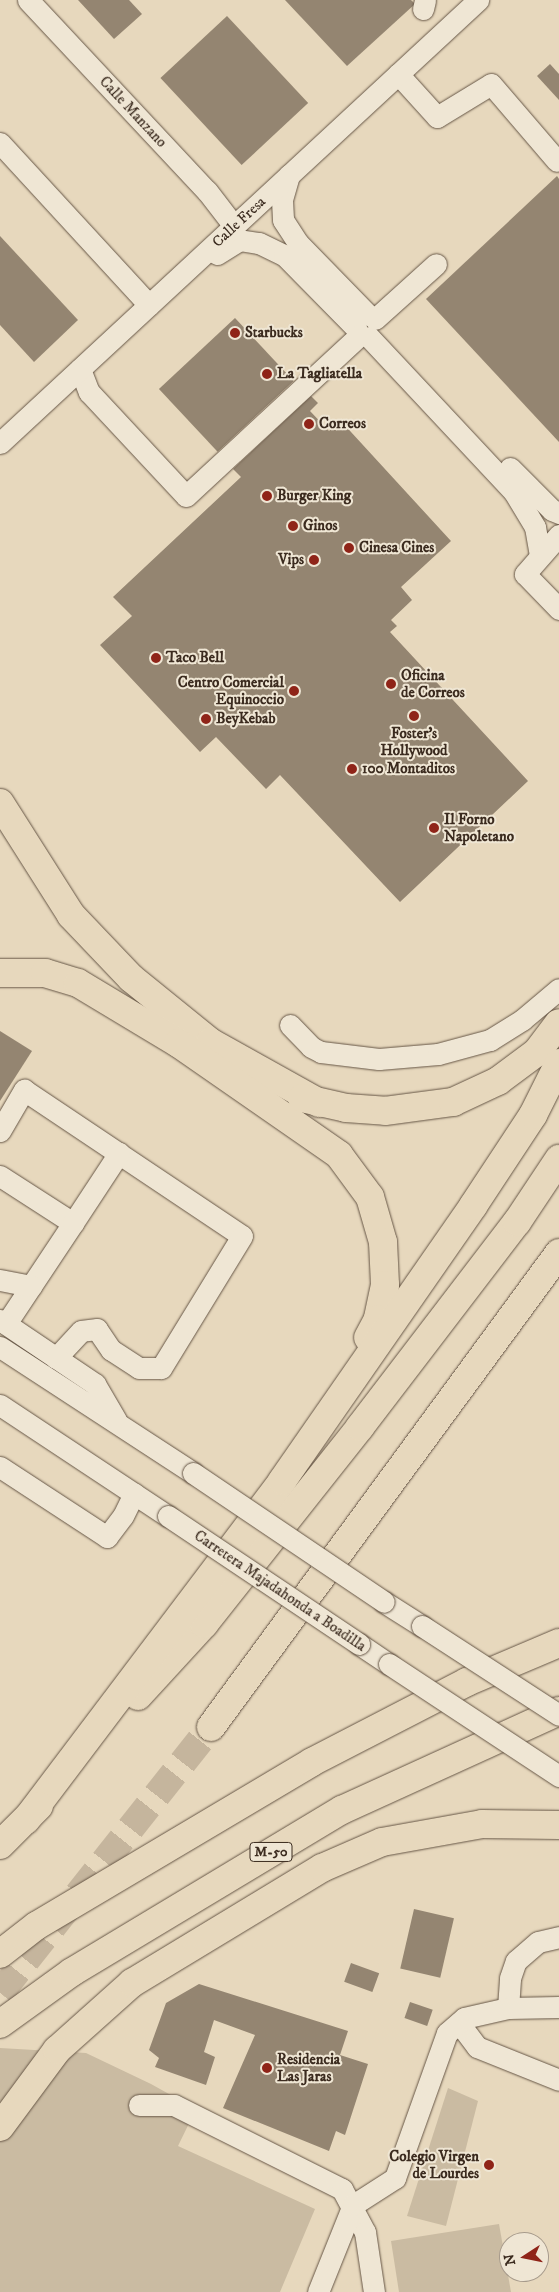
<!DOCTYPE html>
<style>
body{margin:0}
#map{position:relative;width:559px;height:2292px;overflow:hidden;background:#e7d8bd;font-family:"IM FELL DW Pica",serif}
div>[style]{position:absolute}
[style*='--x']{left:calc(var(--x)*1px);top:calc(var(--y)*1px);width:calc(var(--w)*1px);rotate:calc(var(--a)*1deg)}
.green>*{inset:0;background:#cabba2}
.building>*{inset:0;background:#948571;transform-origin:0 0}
.highway-tunnel>*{height:28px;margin-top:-14px;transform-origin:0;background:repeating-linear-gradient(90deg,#c5b59d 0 28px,transparent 0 42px)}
.roads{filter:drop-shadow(0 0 1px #665646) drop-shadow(0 0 1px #665646)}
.minor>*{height:21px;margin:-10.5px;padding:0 10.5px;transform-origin:10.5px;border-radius:10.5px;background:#efe6d4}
.highway>*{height:28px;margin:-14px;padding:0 14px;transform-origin:14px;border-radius:14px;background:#e7d8bd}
.bridges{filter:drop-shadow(0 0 1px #665646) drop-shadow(0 0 1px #665646)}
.minor-bridge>*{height:21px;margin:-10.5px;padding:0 10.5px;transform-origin:10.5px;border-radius:10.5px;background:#efe6d4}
.dots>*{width:14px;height:14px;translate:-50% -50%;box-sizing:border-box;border:2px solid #efe6d4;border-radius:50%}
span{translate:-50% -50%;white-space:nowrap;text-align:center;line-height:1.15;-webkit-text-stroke:4px #efe6d4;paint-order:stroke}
.shield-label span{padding:1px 4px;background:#efe6d4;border:1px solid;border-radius:4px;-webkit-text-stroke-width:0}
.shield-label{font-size:14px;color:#3b2b1f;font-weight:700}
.street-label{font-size:15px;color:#3b2b1f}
.poi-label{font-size:15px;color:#3b2b1f;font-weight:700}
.left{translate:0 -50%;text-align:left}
.right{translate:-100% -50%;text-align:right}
.north{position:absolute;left:499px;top:2232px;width:50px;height:50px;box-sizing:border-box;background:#efe6d4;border:1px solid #a79b8c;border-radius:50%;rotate:259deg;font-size:14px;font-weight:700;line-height:20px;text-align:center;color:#3b2b1f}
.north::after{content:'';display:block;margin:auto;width:18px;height:22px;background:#8f2418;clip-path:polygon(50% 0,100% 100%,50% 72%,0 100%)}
</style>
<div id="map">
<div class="green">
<i style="clip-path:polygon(0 2048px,86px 2053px,151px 2084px,196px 2109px,178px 2146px,315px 2209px,280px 2292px,0 2292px)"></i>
<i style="clip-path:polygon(448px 2088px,478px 2101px,446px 2226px,407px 2216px)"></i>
<i style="clip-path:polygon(499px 2224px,511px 2292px,399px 2292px,391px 2241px)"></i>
</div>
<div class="building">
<i style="clip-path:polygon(78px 0,129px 0,142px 14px,114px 39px)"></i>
<i style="clip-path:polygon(285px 0,411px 0,415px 4px,347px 66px)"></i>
<i style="left:227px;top:16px;width:119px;height:91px;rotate:47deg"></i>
<i style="clip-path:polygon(550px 64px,559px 74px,559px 100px,537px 76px)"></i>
<i style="clip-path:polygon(557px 176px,559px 179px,559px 442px,426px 299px)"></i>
<i style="clip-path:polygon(0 236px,78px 320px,34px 362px,0 325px)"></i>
<i style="left:235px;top:318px;width:86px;height:104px;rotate:47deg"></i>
<i style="clip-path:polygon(311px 396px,318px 403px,310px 411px,329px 431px,340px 420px,451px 541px,401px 587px,412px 600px,391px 620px,397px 626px,390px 632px,528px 781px,400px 902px,280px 775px,266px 789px,216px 737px,200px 752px,100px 645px,132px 616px,113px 597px,241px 477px,233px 469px)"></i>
<i style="clip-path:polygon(0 1031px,32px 1051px,0 1101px)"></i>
<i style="left:414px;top:1909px;width:41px;height:61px;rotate:13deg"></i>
<i style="left:351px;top:1963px;width:30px;height:20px;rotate:20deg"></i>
<i style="clip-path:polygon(199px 1984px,348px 2031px,340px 2055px,368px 2064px,345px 2135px,336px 2131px,329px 2151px,223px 2108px,255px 2035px,214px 2020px,204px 2052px,215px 2057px,206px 2085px,155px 2067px,159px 2058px,149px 2050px,166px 2003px)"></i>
<i style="left:410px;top:2002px;width:24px;height:17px;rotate:19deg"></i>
</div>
<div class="highway-tunnel">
<i style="--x:0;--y:1993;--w:340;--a:-51.6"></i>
</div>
<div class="roads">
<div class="minor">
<i style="--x:28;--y:0;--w:262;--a:46.9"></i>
<i style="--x:207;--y:191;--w:44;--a:52.4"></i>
<i style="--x:423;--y:9;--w:9;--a:-77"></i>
<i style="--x:398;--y:74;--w:58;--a:47.8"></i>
<i style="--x:437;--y:117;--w:63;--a:-31.4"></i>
<i style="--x:491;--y:84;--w:101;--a:49.4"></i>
<i style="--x:0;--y:143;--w:220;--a:47.4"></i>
<i style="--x:289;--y:175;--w:26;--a:106"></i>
<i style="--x:282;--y:200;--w:20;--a:87"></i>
<i style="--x:283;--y:220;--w:27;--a:57"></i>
<i style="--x:298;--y:243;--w:100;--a:45.8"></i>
<i style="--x:217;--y:254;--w:26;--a:-32"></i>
<i style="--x:239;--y:240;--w:20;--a:9"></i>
<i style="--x:259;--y:243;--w:28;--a:26"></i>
<i style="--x:284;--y:255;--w:103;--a:45.4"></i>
<i style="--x:375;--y:319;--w:82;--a:-42"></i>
<i style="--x:369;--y:337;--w:212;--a:46.9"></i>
<i style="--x:514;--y:492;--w:41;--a:59"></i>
<i style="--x:535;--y:527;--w:27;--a:80"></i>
<i style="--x:80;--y:369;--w:25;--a:69"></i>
<i style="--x:89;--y:392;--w:142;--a:47"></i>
<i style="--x:186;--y:496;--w:237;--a:-42.8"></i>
<i style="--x:0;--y:443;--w:652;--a:-42.82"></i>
<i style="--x:510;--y:468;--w:59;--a:45"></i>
<i style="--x:552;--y:510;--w:8;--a:23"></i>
<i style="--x:559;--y:535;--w:52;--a:131.1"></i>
<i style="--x:525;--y:574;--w:49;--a:45.8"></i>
<i style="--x:290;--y:1025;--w:30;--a:46"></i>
<i style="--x:311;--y:1047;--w:11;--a:27"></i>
<i style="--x:321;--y:1052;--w:58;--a:6.9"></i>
<i style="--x:379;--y:1059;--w:59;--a:-4.8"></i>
<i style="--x:438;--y:1054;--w:54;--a:-15.1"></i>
<i style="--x:490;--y:1040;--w:38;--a:-32"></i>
<i style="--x:522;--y:1020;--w:48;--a:-40"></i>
<i style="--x:0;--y:1131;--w:48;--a:-59.7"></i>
<i style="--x:24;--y:1090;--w:262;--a:33.8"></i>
<i style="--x:242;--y:1236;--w:155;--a:121.5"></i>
<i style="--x:161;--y:1368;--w:22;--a:180"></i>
<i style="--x:139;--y:1368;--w:33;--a:-147"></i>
<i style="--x:111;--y:1350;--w:25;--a:-124"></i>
<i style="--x:97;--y:1329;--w:16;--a:173"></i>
<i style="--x:81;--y:1331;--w:37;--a:133"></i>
<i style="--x:0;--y:1176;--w:87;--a:32.8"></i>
<i style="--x:73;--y:1223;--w:121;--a:123.6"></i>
<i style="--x:73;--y:1223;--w:84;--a:-56.7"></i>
<i style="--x:0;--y:1280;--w:32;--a:11"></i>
<i style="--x:0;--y:1320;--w:115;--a:34"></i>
<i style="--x:95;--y:1384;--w:42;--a:59.7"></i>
<i style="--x:0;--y:1347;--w:230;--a:33.1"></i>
<i style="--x:0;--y:1405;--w:201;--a:33.5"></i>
<i style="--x:0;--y:1467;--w:128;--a:33.2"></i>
<i style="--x:107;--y:1537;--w:26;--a:-53"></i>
<i style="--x:123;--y:1516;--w:25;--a:-64"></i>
<i style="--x:384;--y:1602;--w:45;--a:32.3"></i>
<i style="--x:359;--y:1644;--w:36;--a:34"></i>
<i style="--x:508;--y:2008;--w:30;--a:-86"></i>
<i style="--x:510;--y:1978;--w:18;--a:-71"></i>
<i style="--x:516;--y:1961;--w:29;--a:-41"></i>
<i style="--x:538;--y:1942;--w:22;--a:-13"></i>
<i style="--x:459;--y:2023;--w:30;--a:53"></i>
<i style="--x:477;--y:2047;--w:88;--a:21.9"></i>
<i style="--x:139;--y:2105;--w:35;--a:0"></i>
<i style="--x:174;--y:2105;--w:188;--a:26.6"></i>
<i style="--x:342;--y:2189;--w:49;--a:61.9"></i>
<i style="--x:365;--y:2232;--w:61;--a:81.5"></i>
<i style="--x:318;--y:2292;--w:94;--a:-68.1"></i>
<i style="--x:353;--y:2205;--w:50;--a:-32.7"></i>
<i style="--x:395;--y:2178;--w:154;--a:-70.3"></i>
<i style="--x:447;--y:2033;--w:23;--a:-41"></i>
<i style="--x:464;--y:2018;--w:45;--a:-12.8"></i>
<i style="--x:508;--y:2008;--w:51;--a:-1.1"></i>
</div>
<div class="highway">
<i style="--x:0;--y:803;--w:133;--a:57.6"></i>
<i style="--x:71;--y:915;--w:87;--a:46.4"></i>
<i style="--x:131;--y:978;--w:102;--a:39"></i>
<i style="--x:210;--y:1042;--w:125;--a:29.2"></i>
<i style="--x:0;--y:973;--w:45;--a:0"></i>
<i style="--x:45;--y:973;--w:34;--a:17"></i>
<i style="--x:78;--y:983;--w:117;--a:31"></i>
<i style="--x:178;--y:1043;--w:196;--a:34.8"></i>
<i style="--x:339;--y:1155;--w:52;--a:53.6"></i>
<i style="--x:370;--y:1197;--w:47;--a:73.9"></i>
<i style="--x:383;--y:1242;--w:43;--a:87.3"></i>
<i style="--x:385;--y:1285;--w:35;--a:102"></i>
<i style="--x:378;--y:1319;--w:21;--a:118"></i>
<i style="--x:302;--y:1098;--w:45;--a:12.8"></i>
<i style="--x:346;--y:1108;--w:39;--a:4"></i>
<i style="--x:385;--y:1111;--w:69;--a:-7.5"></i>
<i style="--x:453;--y:1102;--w:50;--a:-25"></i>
<i style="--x:498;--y:1081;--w:49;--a:-36.6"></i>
<i style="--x:537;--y:1052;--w:36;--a:-53"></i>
<i style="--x:138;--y:1696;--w:98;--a:-47.5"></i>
<i style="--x:204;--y:1624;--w:251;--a:-51.6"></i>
<i style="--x:360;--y:1427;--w:258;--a:-52.6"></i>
<i style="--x:517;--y:1222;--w:76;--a:-56.3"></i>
<i style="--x:211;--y:1727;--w:588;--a:-53.71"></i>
<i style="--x:26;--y:1820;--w:425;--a:-52.9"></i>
<i style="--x:282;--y:1481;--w:335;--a:-55.2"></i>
<i style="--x:473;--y:1206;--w:109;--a:-56.6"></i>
<i style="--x:533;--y:1115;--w:58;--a:-63.4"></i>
<i style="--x:0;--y:1845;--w:55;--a:-45"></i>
<i style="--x:0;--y:1954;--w:46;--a:-37.9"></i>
<i style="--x:36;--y:1926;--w:321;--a:-30.7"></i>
<i style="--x:312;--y:1762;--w:174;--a:-27.3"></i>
<i style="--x:467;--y:1682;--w:100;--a:-23"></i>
<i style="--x:0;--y:2024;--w:89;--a:-35.8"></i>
<i style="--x:72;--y:1972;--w:315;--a:-31"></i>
<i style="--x:342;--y:1810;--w:239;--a:-24.5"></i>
<i style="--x:0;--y:2127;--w:96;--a:-53.5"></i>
<i style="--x:57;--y:2050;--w:101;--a:-41.8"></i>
<i style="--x:132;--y:1983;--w:222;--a:-31.2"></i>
<i style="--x:322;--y:1868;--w:65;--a:-23.4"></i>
<i style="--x:382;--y:1842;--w:102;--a:-10.2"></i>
<i style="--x:482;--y:1824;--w:77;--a:0.7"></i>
</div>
</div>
<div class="bridges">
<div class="minor-bridge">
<i style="--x:193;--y:1473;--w:230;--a:34"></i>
<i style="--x:168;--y:1516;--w:230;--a:33.8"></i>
<i style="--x:422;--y:1626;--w:163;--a:33"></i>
<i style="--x:389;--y:1664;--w:204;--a:33.4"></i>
</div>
</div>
<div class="dots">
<i style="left:235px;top:333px;background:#8f2418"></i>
<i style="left:267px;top:374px;background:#8f2418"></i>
<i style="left:309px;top:424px;background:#8f2418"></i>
<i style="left:267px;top:496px;background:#8f2418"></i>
<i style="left:293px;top:526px;background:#8f2418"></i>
<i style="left:349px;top:548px;background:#8f2418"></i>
<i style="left:314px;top:560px;background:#8f2418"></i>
<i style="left:156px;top:658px;background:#8f2418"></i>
<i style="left:391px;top:684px;background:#8f2418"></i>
<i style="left:294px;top:691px;background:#8f2418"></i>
<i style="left:414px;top:716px;background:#8f2418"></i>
<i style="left:206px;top:719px;background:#8f2418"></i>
<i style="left:352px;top:769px;background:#8f2418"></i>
<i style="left:434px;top:828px;background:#8f2418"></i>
<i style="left:267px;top:2068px;background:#8f2418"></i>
<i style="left:489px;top:2165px;background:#8f2418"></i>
</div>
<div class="shield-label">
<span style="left:271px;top:1852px">M-50</span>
</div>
<div class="street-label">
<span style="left:133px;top:112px;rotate:47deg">Calle Manzano</span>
<span style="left:239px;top:222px;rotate:-43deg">Calle Fresa</span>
<span style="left:280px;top:1591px;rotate:34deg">Carretera Majadahonda a Boadilla</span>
</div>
<div class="poi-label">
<span class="left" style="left:245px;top:333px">Starbucks</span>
<span class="left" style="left:277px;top:374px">La Tagliatella</span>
<span class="left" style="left:319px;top:424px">Correos</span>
<span class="left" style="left:277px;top:496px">Burger King</span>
<span class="left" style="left:303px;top:526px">Ginos</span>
<span class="left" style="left:359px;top:548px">Cinesa Cines</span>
<span class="right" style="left:304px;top:560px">Vips</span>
<span class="left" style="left:166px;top:658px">Taco Bell</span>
<span class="left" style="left:401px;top:684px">Oficina<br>de Correos</span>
<span class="right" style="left:284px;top:691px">Centro Comercial<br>Equinoccio</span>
<span class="left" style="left:216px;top:719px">BeyKebab</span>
<span style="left:414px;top:742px">Foster's<br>Hollywood</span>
<span class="left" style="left:362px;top:769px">100 Montaditos</span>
<span class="left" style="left:444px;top:828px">Il Forno<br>Napoletano</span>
<span class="left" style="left:277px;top:2068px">Residencia<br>Las Jaras</span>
<span class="right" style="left:479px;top:2165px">Colegio Virgen<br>de Lourdes</span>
</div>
<div class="north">N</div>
</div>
